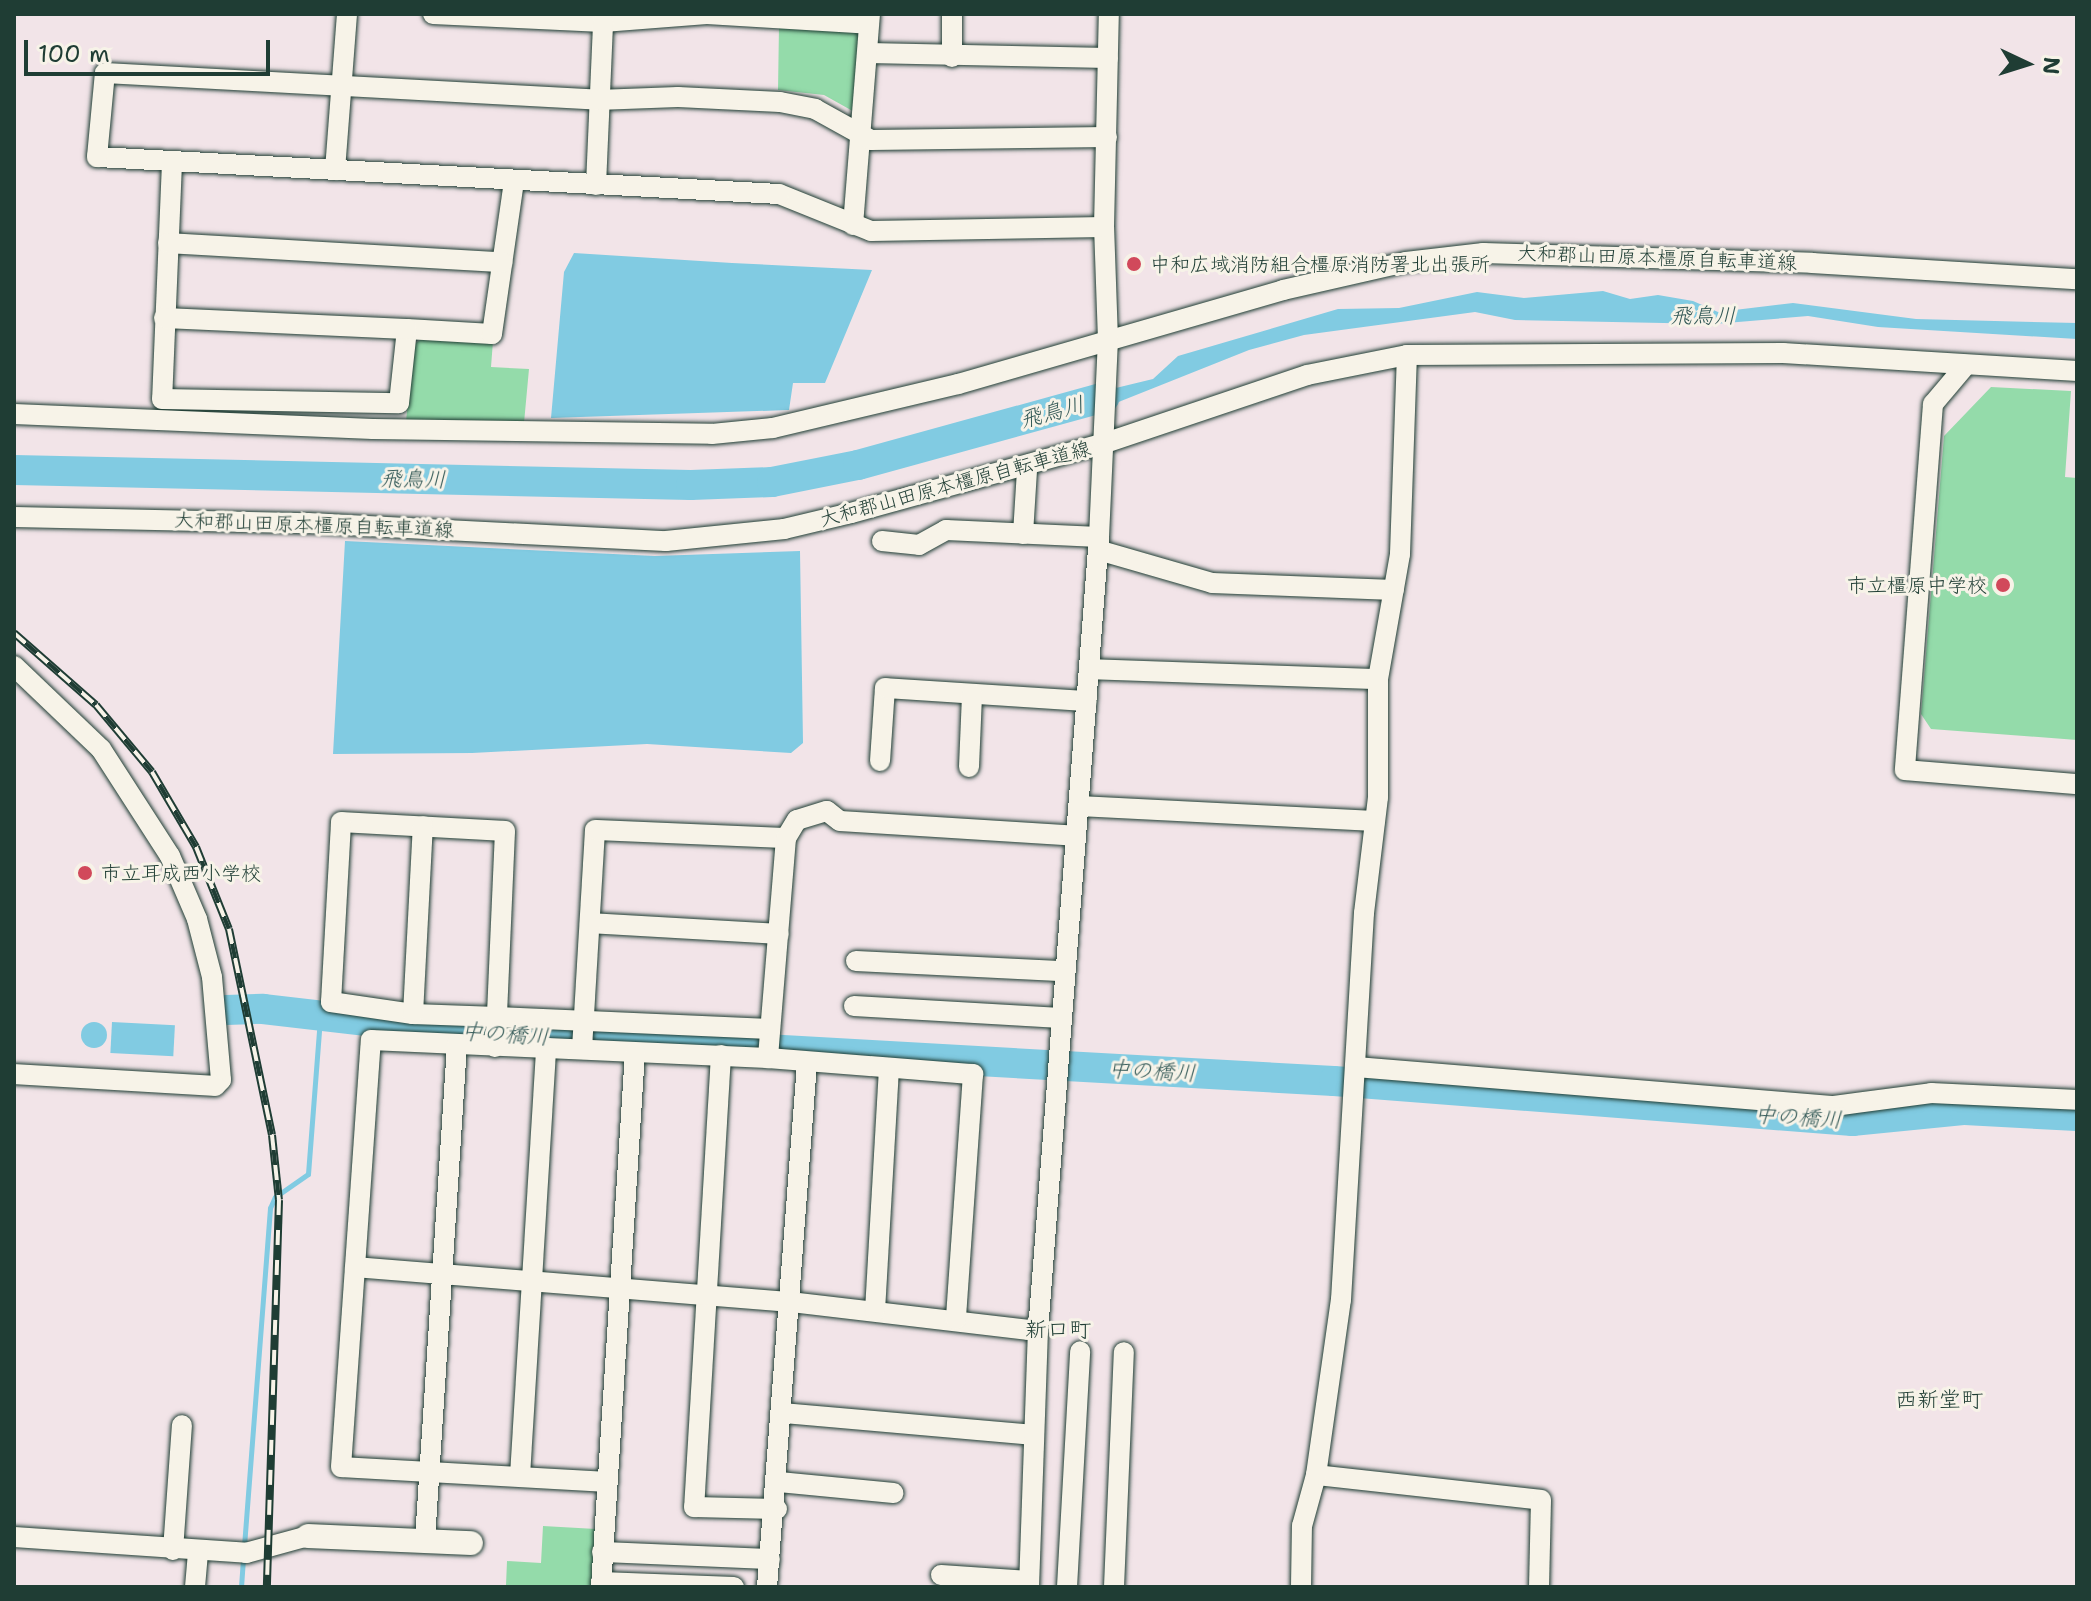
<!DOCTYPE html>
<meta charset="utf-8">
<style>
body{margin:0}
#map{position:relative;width:2091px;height:1601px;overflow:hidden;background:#f2e4e8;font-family:"Shantell Sans","Klee One",sans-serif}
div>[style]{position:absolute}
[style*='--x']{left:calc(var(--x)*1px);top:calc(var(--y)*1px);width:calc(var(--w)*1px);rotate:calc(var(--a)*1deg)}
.green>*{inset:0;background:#94dbaa}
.water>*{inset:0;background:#81cbe2;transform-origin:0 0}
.round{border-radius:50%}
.stream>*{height:5px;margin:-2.5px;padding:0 2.5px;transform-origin:2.5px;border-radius:2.5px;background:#81cbe2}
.river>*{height:30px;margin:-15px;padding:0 15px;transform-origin:15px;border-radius:15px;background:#81cbe2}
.roads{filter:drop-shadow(0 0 2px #1f3d34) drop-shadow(0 0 2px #1f3d34)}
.minor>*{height:20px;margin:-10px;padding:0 10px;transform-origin:10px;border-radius:10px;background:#f7f3e8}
.tertiary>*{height:24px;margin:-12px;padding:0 12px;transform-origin:12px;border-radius:12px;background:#f7f3e8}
.rail>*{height:8px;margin-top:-4px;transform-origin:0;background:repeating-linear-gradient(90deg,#f7f3e8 0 15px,#1f3d34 0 30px);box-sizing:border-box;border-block:2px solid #1f3d34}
.dots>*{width:22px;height:22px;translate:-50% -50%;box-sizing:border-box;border:4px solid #f7f3e8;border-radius:50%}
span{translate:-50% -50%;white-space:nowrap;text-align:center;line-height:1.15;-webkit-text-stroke:6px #f7f3e8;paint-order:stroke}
.street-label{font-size:20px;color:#1f3d34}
.poi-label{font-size:20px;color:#1f3d34}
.left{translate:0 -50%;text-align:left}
.right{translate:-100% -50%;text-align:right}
.water-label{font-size:22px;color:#335957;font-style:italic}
.neighbourhood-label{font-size:22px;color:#1f3d34}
.frame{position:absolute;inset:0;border:16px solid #1f3d34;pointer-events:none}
.north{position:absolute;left:1987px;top:24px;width:80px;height:80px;-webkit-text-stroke:6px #f7f3e8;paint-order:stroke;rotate:94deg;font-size:22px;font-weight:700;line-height:32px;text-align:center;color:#1f3d34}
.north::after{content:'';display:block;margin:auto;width:28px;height:36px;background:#1f3d34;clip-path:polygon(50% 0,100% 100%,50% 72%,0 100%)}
.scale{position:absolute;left:24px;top:40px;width:246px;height:36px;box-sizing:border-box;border:4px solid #1f3d34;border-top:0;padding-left:10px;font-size:24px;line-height:28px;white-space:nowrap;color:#1f3d34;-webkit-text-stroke:6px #f7f3e8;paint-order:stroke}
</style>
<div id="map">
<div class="green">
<i style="clip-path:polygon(779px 26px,865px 29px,858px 114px,824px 95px,778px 90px)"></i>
<i style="clip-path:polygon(423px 338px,493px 341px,491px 367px,529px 369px,524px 423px,406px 422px,413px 345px)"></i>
<i style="clip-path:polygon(1991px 387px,2071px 391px,2065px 477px,2077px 478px,2077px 740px,1931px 729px,1921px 714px,1944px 436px)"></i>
<i style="clip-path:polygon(543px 1526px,596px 1529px,593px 1587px,506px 1585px,507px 1561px,541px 1563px)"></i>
</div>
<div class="water">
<i style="clip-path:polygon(574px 253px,732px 263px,872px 270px,825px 383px,793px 383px,789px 410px,551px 418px,564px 272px)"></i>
<i style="clip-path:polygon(1603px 291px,1630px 299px,1658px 295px,1693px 301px,1718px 312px,1793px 303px,1916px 319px,2077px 323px,2077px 339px,1878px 327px,1808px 316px,1714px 324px,1515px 320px,1475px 312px,1304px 335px,1249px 350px,1116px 403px,1075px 413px,1058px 402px,1153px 379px,1178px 356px,1338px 309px,1399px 308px,1477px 292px,1524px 298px)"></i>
<i style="clip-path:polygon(345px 541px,655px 556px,800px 551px,803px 743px,791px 753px,647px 744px,472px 753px,333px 754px)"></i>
<i class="round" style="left:81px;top:1022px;width:26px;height:26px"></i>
<i style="left:112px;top:1022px;width:63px;height:31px;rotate:3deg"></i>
</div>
<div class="stream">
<i style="--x:244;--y:1546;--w:339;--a:-85.6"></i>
<i style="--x:270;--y:1208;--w:12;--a:-66"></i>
<i style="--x:275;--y:1197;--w:40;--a:-34.9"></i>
<i style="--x:308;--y:1174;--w:155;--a:-85.6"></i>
<i style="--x:241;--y:1587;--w:31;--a:-86"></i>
</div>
<div class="river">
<i style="--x:14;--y:470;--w:677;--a:1.27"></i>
<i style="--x:691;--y:485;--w:81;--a:-2.1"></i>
<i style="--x:772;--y:482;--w:88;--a:-11.2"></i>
<i style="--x:858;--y:465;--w:256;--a:-15.4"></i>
<i style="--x:226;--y:1010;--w:37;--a:-2"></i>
<i style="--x:263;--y:1009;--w:200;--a:6.6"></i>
<i style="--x:462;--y:1032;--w:873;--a:3.22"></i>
<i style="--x:1334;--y:1081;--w:520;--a:4.42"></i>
<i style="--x:1852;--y:1121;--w:114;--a:-5.6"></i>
<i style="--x:1965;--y:1110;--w:112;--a:3.1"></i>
</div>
<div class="roads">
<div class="minor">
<i style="--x:433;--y:14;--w:170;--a:2.7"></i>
<i style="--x:603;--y:22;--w:104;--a:-4.4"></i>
<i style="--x:707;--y:14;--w:162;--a:3.5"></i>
<i style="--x:952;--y:14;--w:43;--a:90"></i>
<i style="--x:868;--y:53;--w:240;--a:1.2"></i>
<i style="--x:172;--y:163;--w:236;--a:92.4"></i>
<i style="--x:162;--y:399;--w:237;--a:1"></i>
<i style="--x:399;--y:403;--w:74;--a:-83.8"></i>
<i style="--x:407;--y:329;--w:85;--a:3.4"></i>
<i style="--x:492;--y:334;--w:155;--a:-81.8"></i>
<i style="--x:335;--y:170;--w:156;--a:-85.6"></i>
<i style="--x:596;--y:185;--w:163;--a:-87.5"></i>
<i style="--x:853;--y:225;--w:212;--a:-85.4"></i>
<i style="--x:1104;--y:227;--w:233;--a:179"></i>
<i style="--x:871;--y:231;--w:99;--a:-158.1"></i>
<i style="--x:779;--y:194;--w:683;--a:-176.89"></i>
<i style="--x:97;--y:157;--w:84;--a:-84.6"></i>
<i style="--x:105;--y:73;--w:495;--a:3.1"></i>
<i style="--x:599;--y:100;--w:79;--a:-2.2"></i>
<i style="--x:678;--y:97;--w:102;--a:2.8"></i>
<i style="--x:780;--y:102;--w:36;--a:11"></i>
<i style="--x:815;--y:109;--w:64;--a:29"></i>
<i style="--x:871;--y:140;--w:236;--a:-0.7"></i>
<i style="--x:168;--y:243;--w:335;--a:3.3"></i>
<i style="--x:164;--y:318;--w:243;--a:2.6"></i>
<i style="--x:1966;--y:365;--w:51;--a:130.2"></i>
<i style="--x:1933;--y:404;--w:367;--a:94.4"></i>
<i style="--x:1905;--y:770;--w:173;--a:4.7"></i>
<i style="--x:14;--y:414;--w:359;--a:2.4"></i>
<i style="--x:373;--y:429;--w:339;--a:0.8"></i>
<i style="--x:712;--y:434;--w:61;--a:-5.6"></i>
<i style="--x:773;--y:428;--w:190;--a:-13.4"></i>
<i style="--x:958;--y:384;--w:338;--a:-16.1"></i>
<i style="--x:1283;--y:290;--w:126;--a:-12.8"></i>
<i style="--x:1406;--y:262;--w:78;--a:-6.7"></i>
<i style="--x:1483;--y:253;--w:329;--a:1.7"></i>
<i style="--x:1812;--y:263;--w:265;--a:3.5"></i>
<i style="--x:14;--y:517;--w:294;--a:1.2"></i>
<i style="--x:308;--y:523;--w:358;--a:2.9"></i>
<i style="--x:666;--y:541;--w:119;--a:-5.8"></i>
<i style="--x:784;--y:529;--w:69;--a:-13.4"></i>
<i style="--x:851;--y:513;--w:260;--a:-15.4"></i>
<i style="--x:1102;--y:444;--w:216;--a:-18.6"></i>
<i style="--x:1307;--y:375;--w:102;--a:-11.3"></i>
<i style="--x:1407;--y:355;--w:376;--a:-0.3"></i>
<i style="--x:1783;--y:353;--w:295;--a:3.5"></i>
<i style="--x:1023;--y:534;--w:64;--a:-86.4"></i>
<i style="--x:882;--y:541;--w:37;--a:6"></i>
<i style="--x:919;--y:545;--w:31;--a:-29"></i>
<i style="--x:946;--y:530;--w:153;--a:2.6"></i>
<i style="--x:1098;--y:550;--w:119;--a:16.1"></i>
<i style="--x:1212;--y:583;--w:182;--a:2.2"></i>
<i style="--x:14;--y:666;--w:120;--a:43.7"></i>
<i style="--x:101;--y:749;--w:127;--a:57.2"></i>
<i style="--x:170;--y:856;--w:69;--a:66.8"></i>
<i style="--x:197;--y:919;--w:60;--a:75.5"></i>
<i style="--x:212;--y:977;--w:103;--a:85"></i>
<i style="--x:221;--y:1080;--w:8;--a:135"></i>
<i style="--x:215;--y:1086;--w:201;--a:-176.6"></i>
<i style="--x:1089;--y:669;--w:289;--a:2"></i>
<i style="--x:880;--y:761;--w:73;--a:-86.1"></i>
<i style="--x:885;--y:688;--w:202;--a:3.7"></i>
<i style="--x:969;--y:767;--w:73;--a:-87.6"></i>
<i style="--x:1079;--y:806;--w:296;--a:2.9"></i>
<i style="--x:341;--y:822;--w:164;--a:3.1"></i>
<i style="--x:505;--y:831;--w:186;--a:92.5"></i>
<i style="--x:497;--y:1017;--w:84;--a:-178"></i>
<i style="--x:413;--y:1014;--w:83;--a:-171.7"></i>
<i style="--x:331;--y:1002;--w:180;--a:-86.8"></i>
<i style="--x:786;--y:838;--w:21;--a:-59"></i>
<i style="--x:797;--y:820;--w:31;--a:-17"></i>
<i style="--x:827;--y:811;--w:16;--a:38"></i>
<i style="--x:840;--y:821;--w:236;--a:3.6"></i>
<i style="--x:590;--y:923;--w:189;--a:3.3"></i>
<i style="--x:856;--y:961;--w:208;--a:2.8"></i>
<i style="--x:854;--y:1006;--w:207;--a:3.3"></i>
<i style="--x:413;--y:1014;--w:188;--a:-87"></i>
<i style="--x:495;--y:1047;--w:30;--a:-86"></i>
<i style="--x:497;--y:1017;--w:273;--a:2.5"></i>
<i style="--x:582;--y:1049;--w:219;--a:-86.6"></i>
<i style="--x:595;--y:830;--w:191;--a:2.4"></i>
<i style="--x:786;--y:838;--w:221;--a:94.7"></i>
<i style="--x:721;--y:1055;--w:453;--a:93.4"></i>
<i style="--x:694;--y:1507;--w:83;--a:1.4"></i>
<i style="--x:1356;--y:1067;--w:480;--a:4.7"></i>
<i style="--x:1834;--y:1106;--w:98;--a:-7.6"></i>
<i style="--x:1931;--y:1093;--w:146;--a:2.7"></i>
<i style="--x:355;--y:1267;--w:437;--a:4.6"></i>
<i style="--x:791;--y:1302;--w:249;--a:6.7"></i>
<i style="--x:875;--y:1311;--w:242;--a:-86.7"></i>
<i style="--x:783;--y:1413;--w:251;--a:5"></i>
<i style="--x:1316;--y:1475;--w:226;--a:6.3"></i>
<i style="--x:1541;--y:1500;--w:87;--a:91.3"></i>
<i style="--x:520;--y:1476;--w:429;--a:-86.5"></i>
<i style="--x:607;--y:1482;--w:266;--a:-176.8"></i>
<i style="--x:341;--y:1467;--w:428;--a:-86"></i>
<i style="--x:371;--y:1040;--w:397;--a:2.6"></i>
<i style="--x:768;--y:1058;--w:206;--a:4.5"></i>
<i style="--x:973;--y:1074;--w:246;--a:94"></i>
<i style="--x:779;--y:1482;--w:115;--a:5.5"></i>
<i style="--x:14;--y:1537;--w:233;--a:3.9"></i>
<i style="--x:246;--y:1553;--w:64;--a:-15.3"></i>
<i style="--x:425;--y:1540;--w:496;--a:-86.3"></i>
<i style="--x:173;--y:1550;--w:125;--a:-85.9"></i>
<i style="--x:602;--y:1552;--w:168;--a:2.4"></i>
<i style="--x:941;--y:1575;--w:88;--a:3.9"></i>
<i style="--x:601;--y:1582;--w:133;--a:2.2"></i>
<i style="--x:195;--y:1587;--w:35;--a:-85"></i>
<i style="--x:601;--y:1587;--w:535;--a:-86.36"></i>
<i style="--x:767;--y:1587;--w:526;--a:-85.63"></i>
<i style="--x:1029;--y:1587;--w:256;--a:-88"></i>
<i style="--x:1038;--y:1331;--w:796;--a:-85.61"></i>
<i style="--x:1099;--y:537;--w:197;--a:-87.4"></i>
<i style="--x:1108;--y:340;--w:113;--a:-92"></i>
<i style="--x:1104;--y:227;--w:213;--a:-88.7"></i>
<i style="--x:1067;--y:1587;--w:236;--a:-86.8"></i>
<i style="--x:1114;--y:1587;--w:235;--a:-87.6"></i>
<i style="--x:1301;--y:1587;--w:61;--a:-89.1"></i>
<i style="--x:1302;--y:1526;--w:53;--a:-74.6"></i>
<i style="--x:1316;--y:1475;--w:177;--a:-81.9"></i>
<i style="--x:1341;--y:1300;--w:388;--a:-86.6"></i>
<i style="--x:1364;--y:913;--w:117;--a:-83.1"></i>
<i style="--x:1378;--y:797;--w:118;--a:-90"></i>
<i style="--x:1378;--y:679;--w:127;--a:-80"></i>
<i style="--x:1400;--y:554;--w:199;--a:-88"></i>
</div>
<div class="tertiary">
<i style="--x:308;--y:1536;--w:163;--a:2.5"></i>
</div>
</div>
<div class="rail">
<i style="--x:14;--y:633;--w:109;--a:41.3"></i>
<i style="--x:96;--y:705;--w:87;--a:50.1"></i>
<i style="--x:152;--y:772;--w:87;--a:59.6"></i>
<i style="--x:196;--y:847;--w:88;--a:68.1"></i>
<i style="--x:229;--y:929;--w:210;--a:78.2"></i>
<i style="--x:272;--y:1135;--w:65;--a:83.9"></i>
<i style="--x:279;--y:1200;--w:387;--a:91.8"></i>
</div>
<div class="dots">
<i style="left:1134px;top:264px;background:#d1495b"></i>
<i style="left:2003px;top:585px;background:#d1495b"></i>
<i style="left:85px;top:873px;background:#d1495b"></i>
</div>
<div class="street-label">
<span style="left:1657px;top:258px;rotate:2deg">大和郡山田原本橿原自転車道線</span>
<span style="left:955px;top:484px;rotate:-15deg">大和郡山田原本橿原自転車道線</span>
<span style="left:314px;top:525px;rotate:2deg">大和郡山田原本橿原自転車道線</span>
</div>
<div class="poi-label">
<span class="left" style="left:1150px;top:264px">中和広域消防組合橿原消防署北出張所</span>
<span class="right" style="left:1987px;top:585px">市立橿原中学校</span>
<span class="left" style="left:101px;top:873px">市立耳成西小学校</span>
</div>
<div class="water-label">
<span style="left:1703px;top:316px">飛鳥川</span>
<span style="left:1052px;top:412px;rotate:-15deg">飛鳥川</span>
<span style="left:413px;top:479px;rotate:1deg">飛鳥川</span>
<span style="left:505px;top:1034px;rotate:4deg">中の橋川</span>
<span style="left:1152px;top:1071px;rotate:3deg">中の橋川</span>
<span style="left:1798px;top:1117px;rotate:4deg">中の橋川</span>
</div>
<div class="neighbourhood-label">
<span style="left:1058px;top:1330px">新口町</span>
<span style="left:1939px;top:1400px">西新堂町</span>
</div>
<div class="frame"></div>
<div class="north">N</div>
<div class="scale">100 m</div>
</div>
